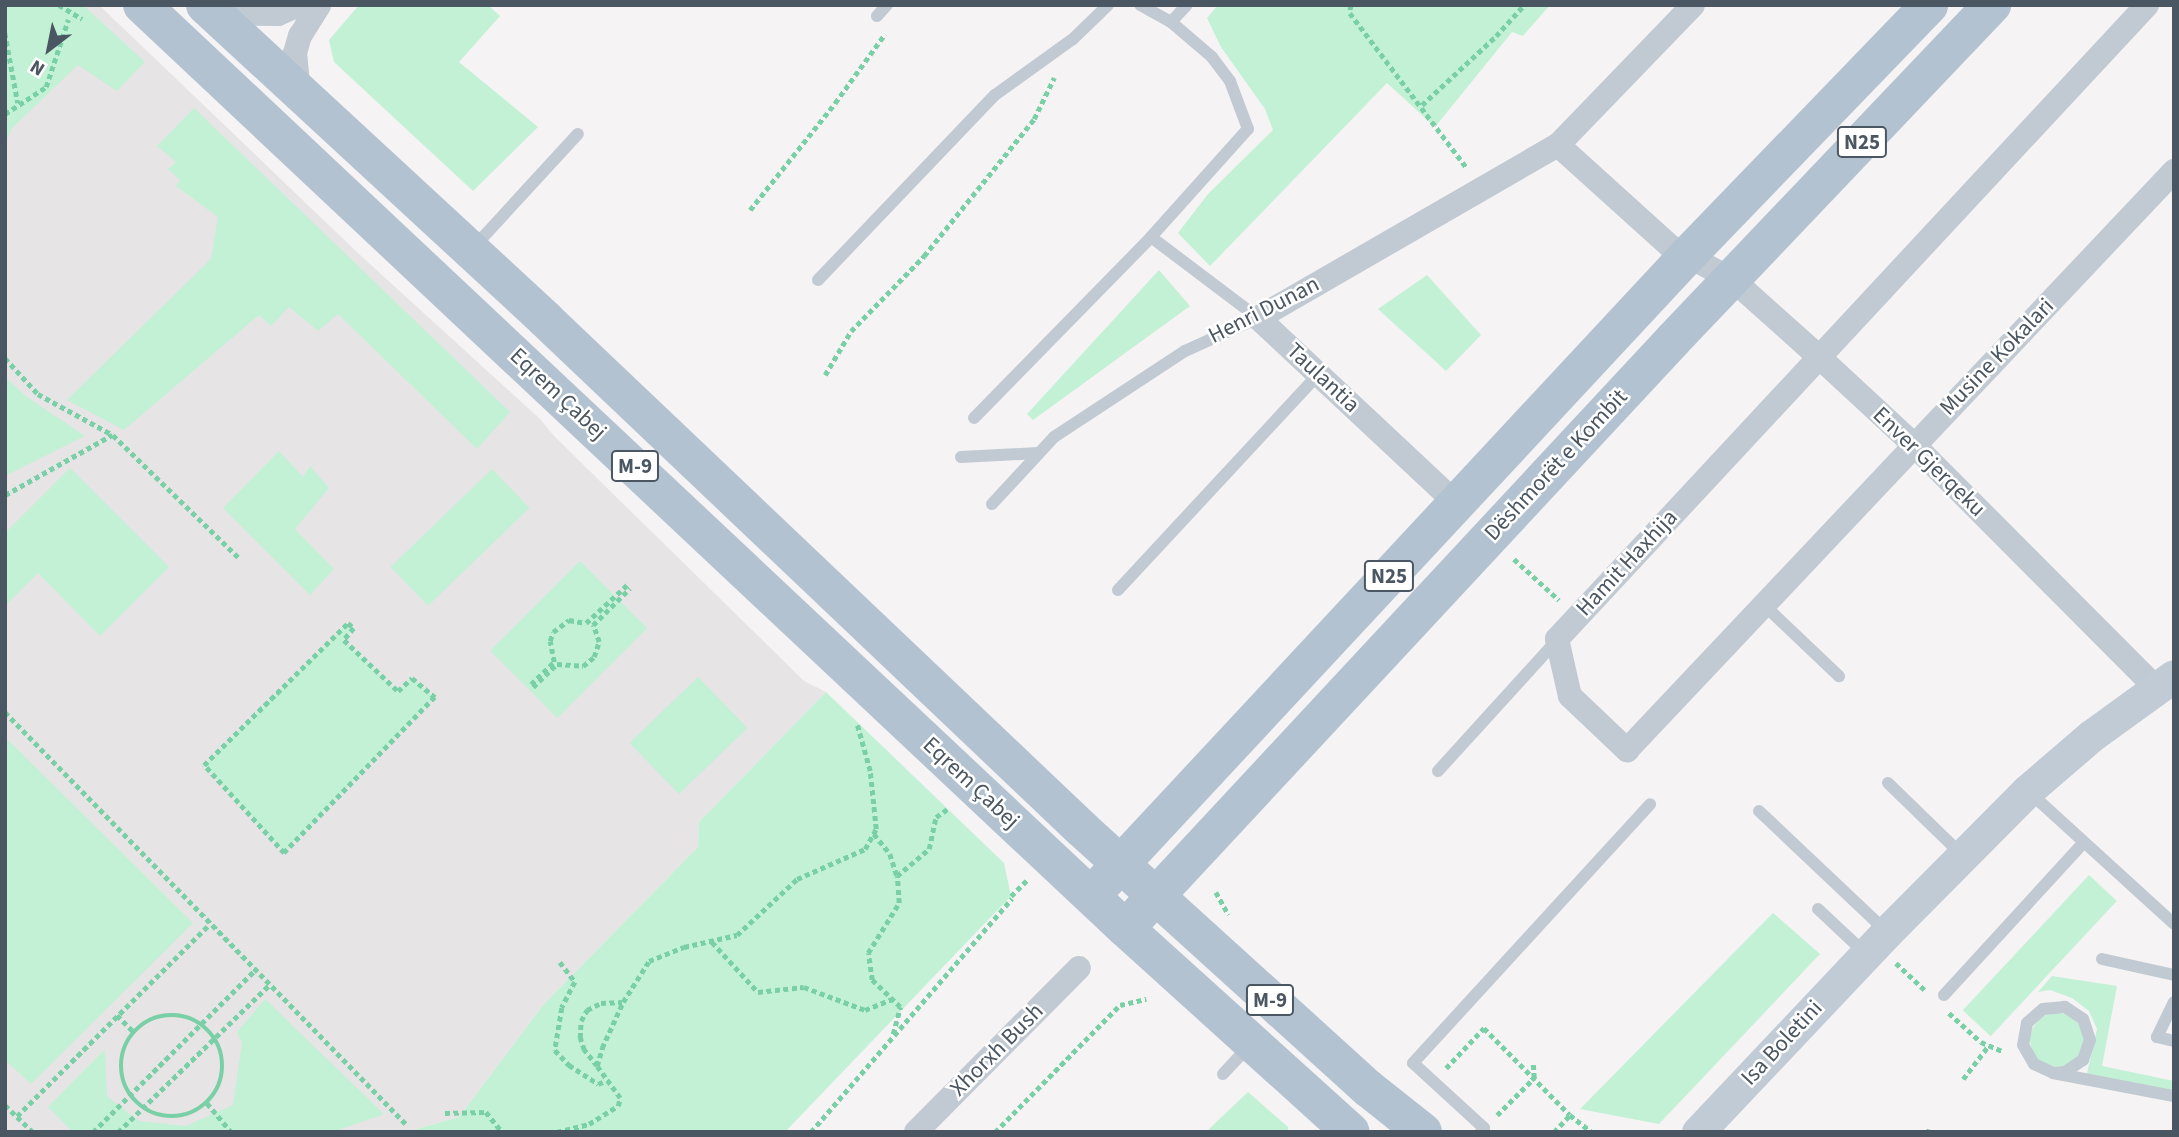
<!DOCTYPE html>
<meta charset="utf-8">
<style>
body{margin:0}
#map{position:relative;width:2179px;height:1137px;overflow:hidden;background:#f5f3f3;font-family:"Source Sans 3",sans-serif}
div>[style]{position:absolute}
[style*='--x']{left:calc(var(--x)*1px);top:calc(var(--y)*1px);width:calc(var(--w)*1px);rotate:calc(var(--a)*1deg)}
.education>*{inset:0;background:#e6e4e5}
.green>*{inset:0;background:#c3f1d5;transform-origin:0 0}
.round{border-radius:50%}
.path>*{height:4.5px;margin-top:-2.25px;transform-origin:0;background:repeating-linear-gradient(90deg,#7ad0a6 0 5px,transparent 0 8.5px)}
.path>.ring{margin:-2.25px;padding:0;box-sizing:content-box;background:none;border:4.5px solid #7ad0a6;border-radius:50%}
.lane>*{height:12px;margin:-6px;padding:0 6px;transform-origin:6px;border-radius:6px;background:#c1cad2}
.street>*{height:24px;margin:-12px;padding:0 12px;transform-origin:12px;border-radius:12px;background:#c1cad2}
.secondary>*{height:33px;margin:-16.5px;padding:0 16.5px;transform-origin:16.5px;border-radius:16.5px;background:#c1cbd6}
.primary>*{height:38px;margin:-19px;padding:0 19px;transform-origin:19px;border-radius:19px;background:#b3c2d1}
span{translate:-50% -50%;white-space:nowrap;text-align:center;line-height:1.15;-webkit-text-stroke:5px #fff;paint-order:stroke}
.shield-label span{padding:2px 5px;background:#fff;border:2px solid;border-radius:5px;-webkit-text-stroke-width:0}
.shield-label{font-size:21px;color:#4a5661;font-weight:700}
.street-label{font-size:23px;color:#4a5661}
.frame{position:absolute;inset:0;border:7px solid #4a5661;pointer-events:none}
.north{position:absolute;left:14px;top:14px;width:70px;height:70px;-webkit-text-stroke:5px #fff;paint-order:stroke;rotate:212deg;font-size:19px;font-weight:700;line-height:28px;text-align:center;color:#4a5661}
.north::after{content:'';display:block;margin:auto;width:24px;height:32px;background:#4a5661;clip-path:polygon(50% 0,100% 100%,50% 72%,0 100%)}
</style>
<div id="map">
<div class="education">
<i style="clip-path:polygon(5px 5px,99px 5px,359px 254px,540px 419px,554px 436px,804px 681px,826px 692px,699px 822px,698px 847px,544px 1004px,459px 1117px,406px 1132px,5px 1132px)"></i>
</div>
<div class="green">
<i style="clip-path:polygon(5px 5px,83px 5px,145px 62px,117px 91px,78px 65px,12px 128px,5px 143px)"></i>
<i style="clip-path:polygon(359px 5px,488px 5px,500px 16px,459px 62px,538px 127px,473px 191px,334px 62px,329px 40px)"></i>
<i style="clip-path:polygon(1218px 5px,1550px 5px,1523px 36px,1512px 32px,1435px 127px,1387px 83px,1210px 266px,1178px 233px,1208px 194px,1273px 130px,1265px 109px,1221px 47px,1207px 18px)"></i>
<i style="clip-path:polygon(194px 108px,510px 412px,477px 449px,338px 314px,318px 331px,289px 307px,271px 326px,259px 315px,124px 430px,67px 400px,211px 259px,218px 217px,176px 186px,180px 180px,168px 169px,176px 162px,157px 146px)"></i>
<i style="clip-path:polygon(1159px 270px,1190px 306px,1033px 420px,1027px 414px)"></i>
<i style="clip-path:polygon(1427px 275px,1481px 335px,1446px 371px,1378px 309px)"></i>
<i style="clip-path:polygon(5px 377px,27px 397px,85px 436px,5px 476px)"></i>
<i style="clip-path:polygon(279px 451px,303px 477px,310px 466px,329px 488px,295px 529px,334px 569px,310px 595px,223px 508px)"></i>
<i style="clip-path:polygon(70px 468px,169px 567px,100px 636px,38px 573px,5px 606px,5px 533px)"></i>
<i style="left:492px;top:469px;width:54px;height:141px;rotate:46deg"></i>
<i style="left:580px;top:561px;width:95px;height:127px;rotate:45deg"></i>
<i style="clip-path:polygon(348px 623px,354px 628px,344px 640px,397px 691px,412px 678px,435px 697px,284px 853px,204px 765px)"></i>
<i style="left:698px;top:677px;width:71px;height:95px;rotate:46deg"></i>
<i style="clip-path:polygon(826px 692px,1004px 863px,1011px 896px,785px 1132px,406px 1132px,459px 1117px,544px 1004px,698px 847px,699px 822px)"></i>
<i style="clip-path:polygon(5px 737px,193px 923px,31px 1084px,5px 1060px)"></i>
<i style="left:2089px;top:875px;width:38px;height:185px;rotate:43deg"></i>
<i style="clip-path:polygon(1773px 913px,1820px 954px,1659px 1124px,1580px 1109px)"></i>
<i style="clip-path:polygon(2052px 976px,2117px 986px,2102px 1066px,2174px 1081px,2174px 1096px,2086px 1078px,2097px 1029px,2089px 1011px,2072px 998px,2050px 990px,2038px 992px)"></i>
<i style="clip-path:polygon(265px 999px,384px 1114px,333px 1132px,73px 1132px,48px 1107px,105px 1049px,107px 1096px,139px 1121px,186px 1126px,233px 1105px,242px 1042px,237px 1032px)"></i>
<i class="round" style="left:2030px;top:1013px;width:54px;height:54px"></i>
<i style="clip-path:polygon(1248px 1092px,1288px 1127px,1288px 1132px,1212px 1132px,1209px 1129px)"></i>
</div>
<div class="path">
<i style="--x:59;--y:5;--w:27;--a:31"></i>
<i style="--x:1351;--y:5;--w:8;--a:97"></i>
<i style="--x:1350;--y:13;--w:194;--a:53"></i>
<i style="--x:5;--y:33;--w:71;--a:79.5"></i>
<i style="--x:1422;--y:105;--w:101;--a:-43"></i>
<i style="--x:1496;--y:36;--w:42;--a:-47.9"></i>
<i style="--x:5;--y:114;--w:49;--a:-33.4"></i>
<i style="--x:46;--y:87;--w:71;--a:-71.8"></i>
<i style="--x:750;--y:210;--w:137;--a:-51.5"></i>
<i style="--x:835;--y:103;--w:85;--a:-54.1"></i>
<i style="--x:5;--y:358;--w:49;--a:47.5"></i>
<i style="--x:38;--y:394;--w:85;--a:28.7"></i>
<i style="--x:113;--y:435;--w:177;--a:44.3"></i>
<i style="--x:825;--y:375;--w:51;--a:-59.4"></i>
<i style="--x:851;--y:331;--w:105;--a:-45.8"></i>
<i style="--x:924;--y:256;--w:176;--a:-51.2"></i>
<i style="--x:1034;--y:119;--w:46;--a:-64"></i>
<i style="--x:5;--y:495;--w:123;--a:-29.3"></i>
<i style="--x:1514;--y:559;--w:61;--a:42.3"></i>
<i style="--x:348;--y:623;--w:8;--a:40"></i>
<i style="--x:354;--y:628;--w:16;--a:130"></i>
<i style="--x:344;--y:640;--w:74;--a:43.4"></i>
<i style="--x:398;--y:691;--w:19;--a:-43"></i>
<i style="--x:412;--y:678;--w:30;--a:40"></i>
<i style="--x:435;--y:697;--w:217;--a:134.1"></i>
<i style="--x:284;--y:853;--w:119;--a:-132.3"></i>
<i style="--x:204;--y:765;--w:202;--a:-44.6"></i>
<i style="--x:531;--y:684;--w:32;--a:-44"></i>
<i style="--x:554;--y:662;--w:21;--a:-101"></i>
<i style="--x:550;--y:641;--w:9;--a:-72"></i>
<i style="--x:553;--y:632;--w:20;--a:-37"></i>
<i style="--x:569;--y:620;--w:17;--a:10"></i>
<i style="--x:586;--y:623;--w:56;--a:-42.8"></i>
<i style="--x:533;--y:687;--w:33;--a:-44"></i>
<i style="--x:557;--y:664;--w:26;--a:4"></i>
<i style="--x:583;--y:666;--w:14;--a:-39"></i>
<i style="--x:594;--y:657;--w:16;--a:-72"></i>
<i style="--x:599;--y:642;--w:18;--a:-109"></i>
<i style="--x:593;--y:625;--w:52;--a:-45"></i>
<i style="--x:5;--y:712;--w:576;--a:45.77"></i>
<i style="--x:874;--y:834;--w:26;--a:51"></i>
<i style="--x:890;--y:854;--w:23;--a:72"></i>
<i style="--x:1216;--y:892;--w:26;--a:61"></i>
<i style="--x:1011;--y:896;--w:24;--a:-45"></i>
<i style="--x:712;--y:942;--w:68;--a:47.4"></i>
<i style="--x:758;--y:992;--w:46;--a:-6.2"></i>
<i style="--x:804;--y:987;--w:65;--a:20.7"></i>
<i style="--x:865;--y:1010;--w:29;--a:-22"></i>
<i style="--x:560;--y:962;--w:25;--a:53"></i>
<i style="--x:575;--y:982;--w:29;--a:117"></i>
<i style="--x:562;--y:1008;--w:43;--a:99.5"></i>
<i style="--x:555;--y:1050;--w:21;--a:47"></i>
<i style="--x:569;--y:1065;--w:35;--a:33"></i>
<i style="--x:598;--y:1084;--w:8;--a:-23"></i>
<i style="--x:1896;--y:963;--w:40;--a:43"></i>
<i style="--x:1949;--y:1013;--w:43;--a:42.2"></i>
<i style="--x:1981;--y:1042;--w:25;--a:23"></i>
<i style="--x:117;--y:1015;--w:24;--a:45"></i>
<i class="ring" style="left:121px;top:1015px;width:97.5px;height:97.5px"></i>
<i style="--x:893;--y:1034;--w:28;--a:-75"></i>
<i style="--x:900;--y:1007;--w:39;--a:-136"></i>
<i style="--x:872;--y:980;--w:27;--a:-98"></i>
<i style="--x:868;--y:953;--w:59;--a:-58.2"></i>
<i style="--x:899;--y:903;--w:27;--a:-94"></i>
<i style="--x:897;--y:876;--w:42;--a:-40.2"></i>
<i style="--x:929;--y:849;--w:33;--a:-78"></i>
<i style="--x:936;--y:817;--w:16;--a:-35"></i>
<i style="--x:597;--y:1066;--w:21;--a:-129"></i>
<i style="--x:584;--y:1050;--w:13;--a:-108"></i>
<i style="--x:580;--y:1038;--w:17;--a:-87"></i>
<i style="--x:581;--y:1021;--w:13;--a:-61"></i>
<i style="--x:587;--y:1010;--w:16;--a:-27"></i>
<i style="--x:601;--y:1003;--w:21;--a:-3"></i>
<i style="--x:1446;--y:1068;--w:55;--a:-46.5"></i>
<i style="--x:1484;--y:1028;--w:122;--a:45.3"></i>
<i style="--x:1570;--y:1115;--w:28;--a:38"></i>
<i style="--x:1963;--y:1079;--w:43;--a:-52.6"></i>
<i style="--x:207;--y:1103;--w:38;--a:50"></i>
<i style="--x:5;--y:1105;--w:39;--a:44"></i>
<i style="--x:445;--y:1113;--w:41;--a:-1.4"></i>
<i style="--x:486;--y:1112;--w:26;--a:51"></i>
<i style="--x:1497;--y:1115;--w:52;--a:-45"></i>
<i style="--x:1534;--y:1078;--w:15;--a:-94"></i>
<i style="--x:17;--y:1116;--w:272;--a:-44.9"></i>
<i style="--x:93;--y:1132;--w:231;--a:-45"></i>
<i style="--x:118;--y:1132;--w:212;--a:-44.2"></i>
<i style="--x:557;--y:1132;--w:33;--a:-14"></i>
<i style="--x:589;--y:1124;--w:34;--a:-32"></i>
<i style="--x:618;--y:1106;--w:8;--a:-76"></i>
<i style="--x:620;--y:1098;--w:39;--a:-126"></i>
<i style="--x:597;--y:1066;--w:19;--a:-74"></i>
<i style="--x:602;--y:1048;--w:51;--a:-65.5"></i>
<i style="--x:623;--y:1002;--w:49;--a:-57.6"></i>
<i style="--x:649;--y:961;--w:38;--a:-22"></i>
<i style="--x:684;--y:947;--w:54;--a:-12.8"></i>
<i style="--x:737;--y:935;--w:82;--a:-43"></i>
<i style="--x:797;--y:879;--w:74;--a:-23.8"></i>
<i style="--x:865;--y:849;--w:23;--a:-61"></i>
<i style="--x:876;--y:829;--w:58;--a:-95.9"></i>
<i style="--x:870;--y:771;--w:49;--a:-105.5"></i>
<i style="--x:811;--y:1132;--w:308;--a:-49.3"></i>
<i style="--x:995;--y:1132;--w:178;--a:-45.5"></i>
<i style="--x:1120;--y:1005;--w:27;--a:-13"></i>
<i style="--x:1554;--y:1132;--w:23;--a:-47"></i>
<i style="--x:1928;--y:1132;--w:3;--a:-72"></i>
</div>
<div class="lane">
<i style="--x:877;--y:16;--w:15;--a:-48"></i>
<i style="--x:1171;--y:22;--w:23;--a:-47"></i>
<i style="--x:1151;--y:237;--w:134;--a:37.1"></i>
<i style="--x:473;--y:248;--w:155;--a:-47.4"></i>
<i style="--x:818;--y:280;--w:256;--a:-46.3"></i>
<i style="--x:995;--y:95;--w:96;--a:-35.7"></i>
<i style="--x:1073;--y:39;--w:49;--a:-44.2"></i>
<i style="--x:974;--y:418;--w:253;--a:-45.6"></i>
<i style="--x:1151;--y:237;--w:145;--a:-48.1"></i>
<i style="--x:1248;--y:129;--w:51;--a:-110.6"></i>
<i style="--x:1230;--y:81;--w:30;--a:-127"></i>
<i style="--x:1212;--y:57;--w:54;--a:-139.5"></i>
<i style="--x:1171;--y:22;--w:35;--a:-151"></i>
<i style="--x:961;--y:457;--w:78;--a:-2.9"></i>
<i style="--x:992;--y:504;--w:91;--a:-47.2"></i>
<i style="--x:1054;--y:437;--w:157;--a:-33.3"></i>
<i style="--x:1185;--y:351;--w:80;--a:-24.3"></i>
<i style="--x:1118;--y:590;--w:295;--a:-47.1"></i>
<i style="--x:1763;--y:604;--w:105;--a:43.5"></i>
<i style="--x:1438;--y:771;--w:177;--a:-47.7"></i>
<i style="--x:1888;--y:783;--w:103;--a:44.2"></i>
<i style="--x:2028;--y:791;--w:197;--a:42.3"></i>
<i style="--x:1759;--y:811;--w:176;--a:43.4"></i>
<i style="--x:1818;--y:909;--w:66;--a:43.2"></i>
<i style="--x:2102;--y:959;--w:74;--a:12.5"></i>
<i style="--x:1944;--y:995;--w:207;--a:-47.5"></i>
<i style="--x:2174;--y:1002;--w:39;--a:116"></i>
<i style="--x:2157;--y:1037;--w:17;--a:13"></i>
<i style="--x:2053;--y:1073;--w:12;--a:-5"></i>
<i style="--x:2065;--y:1072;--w:22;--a:-34"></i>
<i style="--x:2083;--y:1060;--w:21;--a:-71"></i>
<i style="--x:2090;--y:1040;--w:22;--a:-108"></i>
<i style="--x:2083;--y:1019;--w:22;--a:-146"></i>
<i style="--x:2065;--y:1007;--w:22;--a:175"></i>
<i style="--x:2043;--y:1009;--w:21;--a:139"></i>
<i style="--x:2027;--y:1023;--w:22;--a:100"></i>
<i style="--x:2023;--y:1045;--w:22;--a:60"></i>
<i style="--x:2034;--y:1064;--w:21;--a:25"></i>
<i style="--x:2053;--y:1073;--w:123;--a:10.8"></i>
<i style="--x:1223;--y:1074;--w:38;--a:-47"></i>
<i style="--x:1481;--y:1132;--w:5;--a:-53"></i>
<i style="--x:1484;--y:1128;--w:96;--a:-137.5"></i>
<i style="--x:1413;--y:1063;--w:351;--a:-47.5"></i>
</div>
<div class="street">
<i style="--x:2147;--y:5;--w:866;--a:132.94"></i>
<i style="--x:1557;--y:639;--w:58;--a:77.2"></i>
<i style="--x:1570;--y:696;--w:79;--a:43.5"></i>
<i style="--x:1627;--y:750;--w:797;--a:-46.63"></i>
<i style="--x:212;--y:13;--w:66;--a:0.9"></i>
<i style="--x:278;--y:14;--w:23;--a:-23"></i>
<i style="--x:299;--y:93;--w:40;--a:-95.7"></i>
<i style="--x:295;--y:53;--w:18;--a:-74"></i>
<i style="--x:300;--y:36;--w:36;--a:-58"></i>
<i style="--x:1558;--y:145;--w:152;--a:42.1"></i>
<i style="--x:1671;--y:247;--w:70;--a:28"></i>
<i style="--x:1733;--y:280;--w:114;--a:41.8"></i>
<i style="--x:1818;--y:356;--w:131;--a:42.8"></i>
<i style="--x:1914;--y:445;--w:342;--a:45.1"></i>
<i style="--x:1457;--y:504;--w:272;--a:-136.9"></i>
<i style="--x:1258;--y:318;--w:346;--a:-30"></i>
<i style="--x:1558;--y:145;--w:194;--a:-46"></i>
<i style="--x:916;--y:1132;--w:231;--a:-45.2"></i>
</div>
<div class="secondary">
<i style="--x:1698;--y:1132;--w:275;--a:-46.6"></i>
<i style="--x:1887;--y:932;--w:199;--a:-45.2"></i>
<i style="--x:2027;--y:791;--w:84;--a:-40.7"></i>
<i style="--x:2091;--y:736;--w:102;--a:-35.9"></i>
</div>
<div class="primary">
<i style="--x:142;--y:5;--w:1348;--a:43.2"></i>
<i style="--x:1125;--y:928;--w:304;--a:42.1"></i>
<i style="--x:205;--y:5;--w:464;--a:42.7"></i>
<i style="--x:546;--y:320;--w:739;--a:43.52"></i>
<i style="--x:1082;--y:829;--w:387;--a:42.2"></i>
<i style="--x:1369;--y:1089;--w:69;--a:38.5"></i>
<i style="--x:1103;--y:883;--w:855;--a:-47.04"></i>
<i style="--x:1686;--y:257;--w:350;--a:-46"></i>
<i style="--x:1138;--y:915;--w:785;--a:-47.06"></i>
<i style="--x:1673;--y:340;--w:463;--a:-46.4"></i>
</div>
<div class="shield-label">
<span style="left:1862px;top:142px">N25</span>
<span style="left:635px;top:466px">M-9</span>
<span style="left:1389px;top:576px">N25</span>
<span style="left:1270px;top:1000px">M-9</span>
</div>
<div class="street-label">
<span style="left:1264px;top:310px;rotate:-27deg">Henri Dunan</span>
<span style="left:1997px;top:357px;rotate:-46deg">Musine Kokalari</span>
<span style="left:1323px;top:378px;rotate:43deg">Taulantia</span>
<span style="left:558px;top:394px;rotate:43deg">Eqrem Çabej</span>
<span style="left:1929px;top:462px;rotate:44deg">Enver Gjerqeku</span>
<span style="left:1556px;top:465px;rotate:-47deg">Dëshmorët e Kombit</span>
<span style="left:1627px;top:563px;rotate:-47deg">Hamit Haxhija</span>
<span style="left:971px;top:783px;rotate:43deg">Eqrem Çabej</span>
<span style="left:1782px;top:1043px;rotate:-47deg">Isa Boletini</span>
<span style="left:997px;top:1050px;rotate:-45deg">Xhorxh Bush</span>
</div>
<div class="frame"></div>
<div class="north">N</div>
</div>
